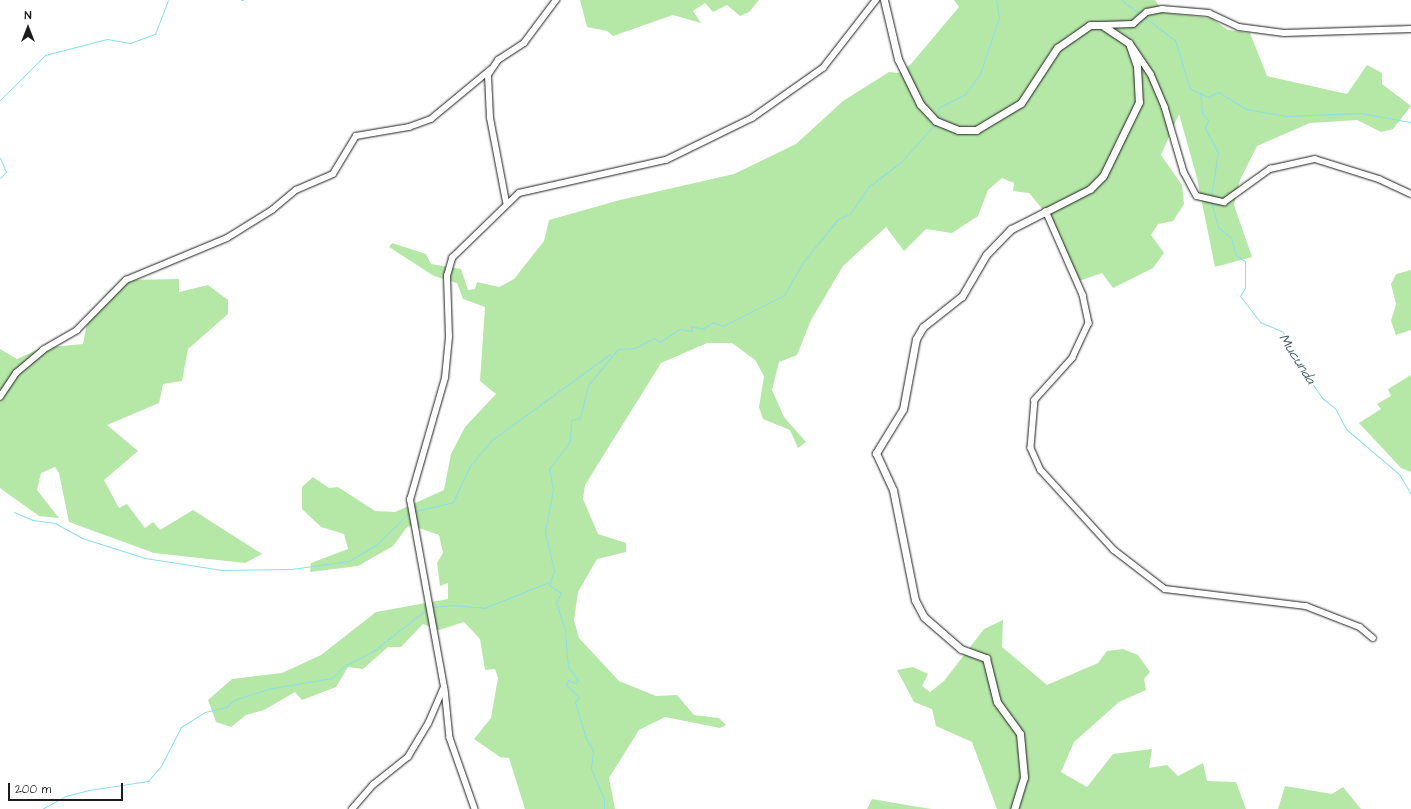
<!DOCTYPE html>
<style>
body{margin:0}
#map{position:relative;width:1411px;height:809px;overflow:hidden;background:#fff;font-family:"Architects Daughter",sans-serif}
div>[style]{position:absolute}
[style*='--x']{left:calc(var(--x)*1px);top:calc(var(--y)*1px);width:calc(var(--w)*1px);rotate:calc(var(--a)*1deg)}
.green>*{inset:0;background:#b5e7a7}
.stream>*{height:1px;margin:-0.5px;padding:0 0.5px;transform-origin:0.5px;border-radius:0.5px;background:#8ddee8}
.roads{filter:drop-shadow(0 0 1px #1c1c1c) drop-shadow(0 0 1px #1c1c1c)}
.minor>*{height:5.5px;margin:-2.75px;padding:0 2.75px;transform-origin:2.75px;border-radius:2.75px;background:#fff}
.major>*{height:7px;margin:-3.5px;padding:0 3.5px;transform-origin:3.5px;border-radius:3.5px;background:#fff}
span{translate:-50% -50%;white-space:nowrap;text-align:center;line-height:1.15;-webkit-text-stroke:4px #fff;paint-order:stroke}
.water-label{font-size:14px;color:#446063;font-style:italic}
.north{position:absolute;left:8px;top:8px;width:40px;height:40px;-webkit-text-stroke:3px #fff;paint-order:stroke;rotate:0deg;font-size:11px;font-weight:700;line-height:16px;text-align:center;color:#1c1c1c}
.north::after{content:'';display:block;margin:auto;width:14px;height:18px;background:#1c1c1c;clip-path:polygon(50% 0,100% 100%,50% 72%,0 100%)}
.scale{position:absolute;left:8px;top:783px;width:115px;height:18px;box-sizing:border-box;border:2px solid #1c1c1c;border-top:0;padding-left:5px;font-size:12px;line-height:14px;white-space:nowrap;color:#1c1c1c;-webkit-text-stroke:3px #fff;paint-order:stroke}
</style>
<div id="map">
<div class="green">
<i style="clip-path:polygon(580px 0,759px 0,749px 12px,740px 16px,727px 5px,713px 12px,705px 3px,693px 11px,701px 23px,673px 15px,613px 36px,607px 31px,587px 27px)"></i>
<i style="clip-path:polygon(954px 0,1155px 0,1164px 13px,1211px 18px,1228px 30px,1250px 33px,1267px 76px,1347px 94px,1367px 65px,1382px 73px,1382px 84px,1411px 106px,1393px 129px,1381px 132px,1357px 120px,1310px 123px,1257px 146px,1240px 180px,1234px 205px,1252px 257px,1215px 267px,1197px 178px,1179px 114px,1161px 155px,1182px 185px,1184px 204px,1173px 221px,1158px 224px,1151px 235px,1164px 253px,1153px 268px,1113px 288px,1102px 273px,1079px 281px,1045px 212px,1029px 193px,1013px 191px,1014px 183px,1002px 178px,988px 190px,978px 216px,952px 233px,926px 229px,904px 251px,886px 227px,843px 266px,811px 320px,797px 355px,779px 362px,772px 390px,784px 417px,806px 442px,798px 448px,790px 430px,763px 419px,759px 407px,764px 376px,755px 360px,732px 343px,707px 343px,661px 363px,585px 485px,583px 499px,598px 534px,626px 543px,626px 552px,597px 559px,578px 592px,574px 620px,579px 638px,619px 681px,656px 696px,677px 695px,694px 715px,719px 718px,726px 725px,720px 728px,665px 717px,639px 730px,609px 778px,615px 809px,525px 809px,509px 758px,500px 757px,474px 739px,491px 718px,498px 678px,495px 669px,485px 670px,480px 639px,464px 622px,439px 630px,423px 624px,401px 647px,388px 647px,363px 669px,348px 667px,336px 687px,302px 700px,295px 692px,264px 710px,246px 715px,231px 727px,216px 722px,208px 700px,232px 679px,282px 673px,321px 655px,376px 612px,448px 599px,448px 583px,440px 586px,437px 563px,443px 553px,439px 535px,419px 528px,408px 526px,393px 546px,358px 566px,310px 572px,311px 563px,348px 549px,344px 534px,321px 527px,302px 509px,302px 487px,313px 477px,329px 488px,338px 487px,375px 511px,395px 512px,422px 500px,444px 490px,451px 454px,465px 427px,496px 394px,480px 381px,485px 307px,463px 299px,457px 283px,434px 276px,389px 247px,392px 243px,426px 254px,431px 264px,461px 269px,468px 290px,475px 289px,477px 282px,499px 287px,514px 279px,544px 241px,549px 220px,620px 200px,734px 174px,796px 144px,843px 101px,889px 72px,899px 73px,911px 64px,959px 7px)"></i>
<i style="clip-path:polygon(1411px 270px,1411px 330px,1396px 335px,1391px 321px,1396px 304px,1391px 284px,1396px 274px)"></i>
<i style="clip-path:polygon(179px 279px,179px 292px,208px 285px,228px 300px,228px 314px,188px 349px,182px 381px,163px 384px,159px 403px,107px 425px,138px 451px,104px 480px,119px 508px,127px 504px,145px 528px,153px 522px,160px 530px,193px 510px,262px 554px,245px 563px,154px 553px,69px 522px,59px 473px,55px 467px,41px 473px,37px 490px,59px 518px,39px 516px,0 488px,0 349px,17px 359px,41px 348px,83px 344px,88px 318px,109px 291px,126px 280px)"></i>
<i style="clip-path:polygon(1411px 375px,1411px 472px,1401px 468px,1359px 423px,1381px 409px,1377px 404px,1391px 396px,1388px 389px)"></i>
<i style="clip-path:polygon(1003px 620px,1002px 647px,1047px 685px,1098px 663px,1107px 651px,1123px 649px,1138px 655px,1150px 672px,1144px 679px,1146px 690px,1119px 702px,1074px 742px,1061px 772px,1087px 787px,1113px 754px,1152px 749px,1149px 768px,1167px 765px,1178px 776px,1203px 763px,1207px 781px,1236px 782px,1246px 809px,997px 809px,972px 742px,936px 726px,932px 709px,914px 702px,897px 670px,913px 667px,928px 674px,922px 686px,930px 692px,944px 681px,984px 629px)"></i>
<i style="clip-path:polygon(1285px 786px,1332px 794px,1343px 787px,1361px 809px,1278px 809px)"></i>
<i style="clip-path:polygon(872px 799px,918px 807px,932px 809px,867px 809px)"></i>
</div>
<div class="stream">
<i style="--x:241;--y:0;--w:2;--a:0"></i>
<i style="--x:1121;--y:0;--w:24;--a:36"></i>
<i style="--x:1144;--y:17;--w:39;--a:37"></i>
<i style="--x:1175;--y:40;--w:51;--a:73"></i>
<i style="--x:1190;--y:89;--w:11;--a:22"></i>
<i style="--x:1200;--y:93;--w:20;--a:84"></i>
<i style="--x:1202;--y:113;--w:9;--a:49"></i>
<i style="--x:1208;--y:120;--w:9;--a:111"></i>
<i style="--x:1205;--y:128;--w:27;--a:62"></i>
<i style="--x:1218;--y:152;--w:45;--a:99"></i>
<i style="--x:1200;--y:93;--w:9;--a:27"></i>
<i style="--x:1208;--y:97;--w:11;--a:-27"></i>
<i style="--x:1218;--y:92;--w:33;--a:31"></i>
<i style="--x:1246;--y:109;--w:41;--a:9.9"></i>
<i style="--x:1286;--y:116;--w:74;--a:-2.3"></i>
<i style="--x:1360;--y:113;--w:52;--a:10"></i>
<i style="--x:0;--y:100;--w:64;--a:-45"></i>
<i style="--x:45;--y:55;--w:64;--a:-14.5"></i>
<i style="--x:107;--y:39;--w:23;--a:10"></i>
<i style="--x:130;--y:43;--w:27;--a:-20"></i>
<i style="--x:155;--y:34;--w:36;--a:-69"></i>
<i style="--x:940;--y:119;--w:11;--a:-100"></i>
<i style="--x:938;--y:108;--w:30;--a:-27"></i>
<i style="--x:965;--y:94;--w:25;--a:-53"></i>
<i style="--x:980;--y:74;--w:59;--a:-71.3"></i>
<i style="--x:999;--y:18;--w:18;--a:-99"></i>
<i style="--x:0;--y:158;--w:15;--a:67"></i>
<i style="--x:6;--y:172;--w:8;--a:135"></i>
<i style="--x:1211;--y:201;--w:27;--a:75"></i>
<i style="--x:1218;--y:227;--w:17;--a:40"></i>
<i style="--x:1231;--y:238;--w:18;--a:74"></i>
<i style="--x:1236;--y:255;--w:11;--a:34"></i>
<i style="--x:1245;--y:261;--w:27;--a:90"></i>
<i style="--x:1245;--y:288;--w:9;--a:122"></i>
<i style="--x:1240;--y:296;--w:33;--a:52"></i>
<i style="--x:1260;--y:322;--w:25;--a:23"></i>
<i style="--x:1283;--y:332;--w:38;--a:63"></i>
<i style="--x:1300;--y:366;--w:39;--a:55"></i>
<i style="--x:1322;--y:398;--w:16;--a:38"></i>
<i style="--x:1335;--y:408;--w:24;--a:62"></i>
<i style="--x:1346;--y:429;--w:70;--a:40.3"></i>
<i style="--x:1399;--y:474;--w:23;--a:59"></i>
<i style="--x:415;--y:511;--w:39;--a:-13"></i>
<i style="--x:453;--y:502;--w:38;--a:-65"></i>
<i style="--x:469;--y:467;--w:35;--a:-50"></i>
<i style="--x:492;--y:440;--w:146;--a:-36.1"></i>
<i style="--x:14;--y:512;--w:21;--a:23"></i>
<i style="--x:33;--y:520;--w:22;--a:8"></i>
<i style="--x:55;--y:523;--w:31;--a:29"></i>
<i style="--x:82;--y:538;--w:66;--a:17.6"></i>
<i style="--x:145;--y:558;--w:78;--a:8.9"></i>
<i style="--x:222;--y:570;--w:69;--a:-0.8"></i>
<i style="--x:291;--y:569;--w:59;--a:-7.9"></i>
<i style="--x:349;--y:561;--w:33;--a:-31"></i>
<i style="--x:377;--y:544;--w:46;--a:-44.1"></i>
<i style="--x:432;--y:607;--w:20;--a:-6"></i>
<i style="--x:452;--y:605;--w:32;--a:5"></i>
<i style="--x:484;--y:608;--w:70;--a:-21.8"></i>
<i style="--x:42;--y:809;--w:26;--a:-29"></i>
<i style="--x:65;--y:796;--w:25;--a:-14"></i>
<i style="--x:89;--y:790;--w:60;--a:-8.7"></i>
<i style="--x:148;--y:781;--w:20;--a:-49"></i>
<i style="--x:161;--y:766;--w:44;--a:-62.9"></i>
<i style="--x:181;--y:727;--w:28;--a:-32"></i>
<i style="--x:205;--y:712;--w:22;--a:-13"></i>
<i style="--x:226;--y:707;--w:11;--a:-41"></i>
<i style="--x:234;--y:700;--w:35;--a:-18"></i>
<i style="--x:267;--y:689;--w:66;--a:-9.6"></i>
<i style="--x:332;--y:678;--w:17;--a:-45"></i>
<i style="--x:344;--y:666;--w:31;--a:-27"></i>
<i style="--x:372;--y:652;--w:70;--a:-38"></i>
<i style="--x:604;--y:809;--w:10;--a:-90"></i>
<i style="--x:604;--y:799;--w:33;--a:-113"></i>
<i style="--x:591;--y:769;--w:19;--a:-84"></i>
<i style="--x:593;--y:750;--w:14;--a:-120"></i>
<i style="--x:586;--y:738;--w:38;--a:-107"></i>
<i style="--x:575;--y:702;--w:6;--a:-51"></i>
<i style="--x:579;--y:697;--w:18;--a:-137"></i>
<i style="--x:566;--y:685;--w:5;--a:-68"></i>
<i style="--x:568;--y:680;--w:8;--a:23"></i>
<i style="--x:575;--y:683;--w:4;--a:-45"></i>
<i style="--x:578;--y:680;--w:16;--a:-128"></i>
<i style="--x:568;--y:667;--w:37;--a:-95"></i>
<i style="--x:565;--y:630;--w:29;--a:-108"></i>
<i style="--x:556;--y:602;--w:10;--a:-61"></i>
<i style="--x:561;--y:593;--w:14;--a:-146"></i>
<i style="--x:549;--y:585;--w:15;--a:-70"></i>
<i style="--x:554;--y:571;--w:40;--a:-103"></i>
<i style="--x:545;--y:532;--w:44;--a:-79.5"></i>
<i style="--x:553;--y:489;--w:20;--a:-101"></i>
<i style="--x:549;--y:469;--w:35;--a:-53"></i>
<i style="--x:570;--y:441;--w:21;--a:-87"></i>
<i style="--x:571;--y:420;--w:9;--a:-13"></i>
<i style="--x:580;--y:418;--w:34;--a:-76"></i>
<i style="--x:588;--y:385;--w:47;--a:-50.2"></i>
<i style="--x:618;--y:349;--w:17;--a:-3"></i>
<i style="--x:635;--y:348;--w:21;--a:-28"></i>
<i style="--x:654;--y:338;--w:7;--a:34"></i>
<i style="--x:660;--y:342;--w:23;--a:-34"></i>
<i style="--x:679;--y:329;--w:13;--a:9"></i>
<i style="--x:692;--y:331;--w:5;--a:-101"></i>
<i style="--x:691;--y:326;--w:11;--a:15"></i>
<i style="--x:702;--y:329;--w:13;--a:-32"></i>
<i style="--x:713;--y:322;--w:11;--a:22"></i>
<i style="--x:723;--y:326;--w:68;--a:-26.9"></i>
<i style="--x:784;--y:295;--w:38;--a:-60"></i>
<i style="--x:803;--y:262;--w:55;--a:-50.9"></i>
<i style="--x:838;--y:219;--w:13;--a:-23"></i>
<i style="--x:850;--y:214;--w:32;--a:-56"></i>
<i style="--x:868;--y:187;--w:41;--a:-37.1"></i>
<i style="--x:901;--y:162;--w:51;--a:-48.2"></i>
</div>
<div class="roads">
<div class="minor">
<i style="--x:1102;--y:25;--w:31;--a:-2"></i>
<i style="--x:1133;--y:24;--w:18;--a:-41"></i>
<i style="--x:1147;--y:12;--w:15;--a:-11"></i>
<i style="--x:1162;--y:9;--w:47;--a:4.9"></i>
<i style="--x:1209;--y:13;--w:33;--a:25"></i>
<i style="--x:1239;--y:27;--w:45;--a:7.6"></i>
<i style="--x:1284;--y:33;--w:127;--a:-1.8"></i>
<i style="--x:1132;--y:46;--w:34;--a:56"></i>
<i style="--x:1151;--y:74;--w:36;--a:67"></i>
<i style="--x:1165;--y:107;--w:68;--a:73.7"></i>
<i style="--x:1184;--y:172;--w:27;--a:62"></i>
<i style="--x:1197;--y:196;--w:28;--a:13"></i>
<i style="--x:1224;--y:202;--w:57;--a:-35.7"></i>
<i style="--x:1270;--y:169;--w:46;--a:-12.5"></i>
<i style="--x:1315;--y:159;--w:67;--a:17.4"></i>
<i style="--x:1379;--y:179;--w:35;--a:25"></i>
<i style="--x:506;--y:202;--w:86;--a:-100.8"></i>
<i style="--x:490;--y:118;--w:43;--a:-92.7"></i>
<i style="--x:488;--y:75;--w:18;--a:-56"></i>
<i style="--x:498;--y:60;--w:31;--a:-33"></i>
<i style="--x:524;--y:43;--w:54;--a:-53.3"></i>
<i style="--x:1046;--y:211;--w:92;--a:66.2"></i>
<i style="--x:1083;--y:295;--w:29;--a:78"></i>
<i style="--x:1089;--y:323;--w:38;--a:115"></i>
<i style="--x:1073;--y:358;--w:57;--a:132.1"></i>
<i style="--x:1035;--y:400;--w:48;--a:94.8"></i>
<i style="--x:1031;--y:448;--w:24;--a:66"></i>
<i style="--x:1041;--y:470;--w:108;--a:47.6"></i>
<i style="--x:1114;--y:550;--w:64;--a:37.4"></i>
<i style="--x:1165;--y:589;--w:142;--a:6.9"></i>
<i style="--x:1306;--y:606;--w:58;--a:21.3"></i>
<i style="--x:1360;--y:627;--w:17;--a:40"></i>
<i style="--x:0;--y:397;--w:29;--a:-56"></i>
<i style="--x:16;--y:373;--w:35;--a:-40"></i>
<i style="--x:43;--y:350;--w:39;--a:-30"></i>
<i style="--x:77;--y:330;--w:70;--a:-45.6"></i>
<i style="--x:126;--y:280;--w:109;--a:-22.6"></i>
<i style="--x:227;--y:238;--w:53;--a:-31.9"></i>
<i style="--x:272;--y:210;--w:31;--a:-40"></i>
<i style="--x:296;--y:190;--w:40;--a:-23.4"></i>
<i style="--x:333;--y:174;--w:44;--a:-58.8"></i>
<i style="--x:356;--y:136;--w:54;--a:-9.6"></i>
<i style="--x:409;--y:127;--w:23;--a:-20"></i>
<i style="--x:431;--y:119;--w:77;--a:-39.7"></i>
<i style="--x:445;--y:689;--w:49;--a:84.2"></i>
<i style="--x:450;--y:738;--w:75;--a:70.6"></i>
<i style="--x:352;--y:809;--w:32;--a:-49"></i>
<i style="--x:373;--y:785;--w:45;--a:-38.7"></i>
<i style="--x:408;--y:757;--w:39;--a:-59"></i>
<i style="--x:428;--y:724;--w:40;--a:-66.6"></i>
<i style="--x:444;--y:687;--w:190;--a:-100.3"></i>
<i style="--x:410;--y:500;--w:127;--a:-74"></i>
<i style="--x:445;--y:378;--w:41;--a:-84.4"></i>
<i style="--x:449;--y:337;--w:61;--a:-91.9"></i>
<i style="--x:447;--y:276;--w:19;--a:-74"></i>
<i style="--x:452;--y:258;--w:93;--a:-44.1"></i>
<i style="--x:519;--y:193;--w:151;--a:-12.7"></i>
<i style="--x:666;--y:160;--w:96;--a:-26"></i>
<i style="--x:752;--y:118;--w:87;--a:-35.2"></i>
<i style="--x:823;--y:68;--w:86;--a:-52.1"></i>
</div>
<div class="major">
<i style="--x:884;--y:0;--w:61;--a:76.7"></i>
<i style="--x:898;--y:59;--w:50;--a:63.9"></i>
<i style="--x:920;--y:104;--w:23;--a:47"></i>
<i style="--x:936;--y:121;--w:24;--a:22"></i>
<i style="--x:958;--y:130;--w:18;--a:0"></i>
<i style="--x:976;--y:130;--w:52;--a:-31"></i>
<i style="--x:1021;--y:103;--w:66;--a:-56.8"></i>
<i style="--x:1057;--y:48;--w:40;--a:-34.9"></i>
<i style="--x:1090;--y:25;--w:12;--a:0"></i>
<i style="--x:1102;--y:25;--w:32;--a:34"></i>
<i style="--x:1129;--y:43;--w:24;--a:71"></i>
<i style="--x:1137;--y:66;--w:36;--a:87"></i>
<i style="--x:1139;--y:102;--w:82;--a:115.9"></i>
<i style="--x:1103;--y:176;--w:18;--a:135"></i>
<i style="--x:1090;--y:189;--w:89;--a:153.1"></i>
<i style="--x:1011;--y:229;--w:36;--a:134"></i>
<i style="--x:986;--y:255;--w:48;--a:120.3"></i>
<i style="--x:962;--y:296;--w:50;--a:141.5"></i>
<i style="--x:923;--y:327;--w:14;--a:120"></i>
<i style="--x:916;--y:339;--w:71;--a:100.5"></i>
<i style="--x:903;--y:409;--w:52;--a:121.5"></i>
<i style="--x:876;--y:453;--w:41;--a:65.3"></i>
<i style="--x:893;--y:490;--w:112;--a:78.7"></i>
<i style="--x:915;--y:600;--w:19;--a:62"></i>
<i style="--x:924;--y:617;--w:49;--a:40.9"></i>
<i style="--x:961;--y:649;--w:27;--a:20"></i>
<i style="--x:986;--y:658;--w:45;--a:76"></i>
<i style="--x:997;--y:702;--w:39;--a:54"></i>
<i style="--x:1020;--y:734;--w:43;--a:84.7"></i>
<i style="--x:1024;--y:777;--w:34;--a:107"></i>
</div>
</div>
<div class="water-label">
<span style="left:1297px;top:359px;rotate:58deg">Mucunda</span>
</div>
<div class="north">N</div>
<div class="scale">200 m</div>
</div>
